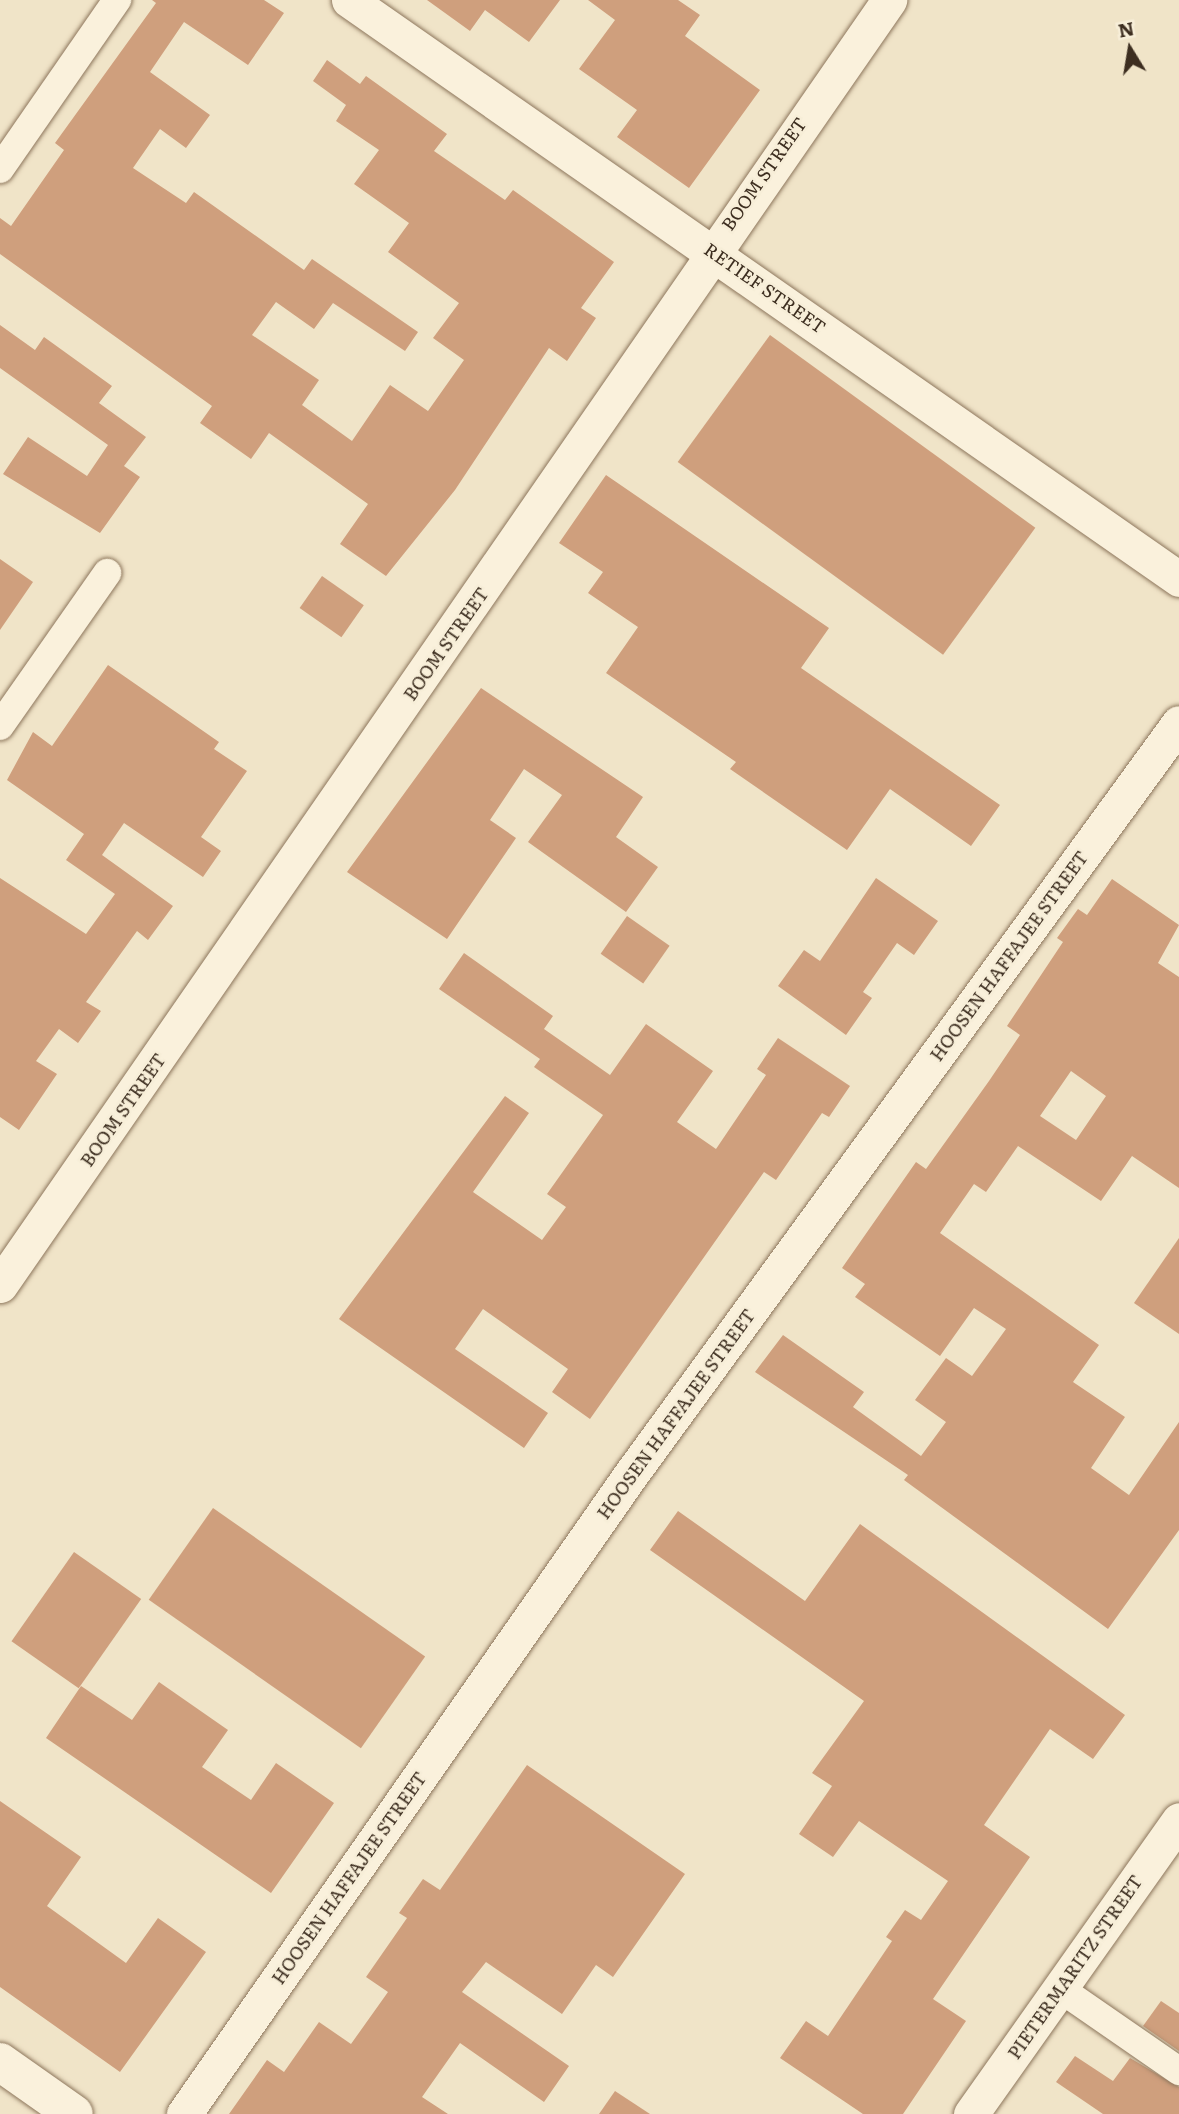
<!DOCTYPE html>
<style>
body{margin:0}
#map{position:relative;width:1179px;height:2114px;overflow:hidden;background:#f0e4c8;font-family:Literata,serif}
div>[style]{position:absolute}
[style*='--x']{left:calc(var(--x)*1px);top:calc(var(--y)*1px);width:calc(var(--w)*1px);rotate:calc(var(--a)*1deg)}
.building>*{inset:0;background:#cf9f7d;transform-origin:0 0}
.roads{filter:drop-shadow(0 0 2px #8d765c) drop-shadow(0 0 2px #8d765c)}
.minor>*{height:28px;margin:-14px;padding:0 14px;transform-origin:14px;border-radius:14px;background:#faf1dc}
.tertiary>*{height:35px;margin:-17.5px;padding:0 17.5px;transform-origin:17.5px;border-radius:17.5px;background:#faf1dc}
.secondary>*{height:38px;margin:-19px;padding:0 19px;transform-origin:19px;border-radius:19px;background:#faf1dc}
span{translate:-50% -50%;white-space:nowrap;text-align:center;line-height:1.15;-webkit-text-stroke:5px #f7eed8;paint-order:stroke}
.street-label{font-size:18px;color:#3d2e20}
.north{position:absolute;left:1095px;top:14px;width:70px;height:70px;-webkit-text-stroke:5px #f7eed8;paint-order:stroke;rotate:349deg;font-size:19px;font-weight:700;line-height:28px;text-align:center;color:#3d2e20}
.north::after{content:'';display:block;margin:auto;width:24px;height:32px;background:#3d2e20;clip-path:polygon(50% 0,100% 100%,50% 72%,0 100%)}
</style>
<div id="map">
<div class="building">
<i style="clip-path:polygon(152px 0,264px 0,284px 13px,248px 65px,184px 22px,150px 72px,210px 115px,186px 148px,160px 129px,133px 168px,186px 203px,194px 192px,304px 270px,312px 259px,418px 332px,405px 351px,333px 303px,314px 329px,276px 302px,252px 335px,319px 380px,302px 405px,352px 441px,390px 385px,428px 411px,464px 360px,433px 338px,459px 303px,388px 252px,409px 223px,354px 184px,379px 150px,336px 121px,346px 105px,313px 81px,327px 60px,360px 84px,366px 76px,447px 134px,434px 151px,505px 200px,513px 190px,614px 262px,581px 308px,596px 318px,567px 361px,549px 348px,455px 490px,386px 576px,340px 544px,368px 504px,269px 433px,251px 459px,200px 423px,212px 406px,0 254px,0 218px,11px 226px,64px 150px,55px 143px,156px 3px)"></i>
<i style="clip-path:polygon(427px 0,560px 0,529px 42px,485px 10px,470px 31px)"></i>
<i style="clip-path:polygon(588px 0,678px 0,700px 15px,685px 36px,760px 90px,689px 188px,617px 137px,637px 110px,579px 69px,615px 20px)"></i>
<i style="clip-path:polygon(0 325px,35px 350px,44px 337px,112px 386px,99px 403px,146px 437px,124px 466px,140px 477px,100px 533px,3px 474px,28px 437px,87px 476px,108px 445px,0 368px)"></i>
<i style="left:770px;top:335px;width:328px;height:157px;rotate:36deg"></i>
<i style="clip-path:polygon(606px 475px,829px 628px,801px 668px,1000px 805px,971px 846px,890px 789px,847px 850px,730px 769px,736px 762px,606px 673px,638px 627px,588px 593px,603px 572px,559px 543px)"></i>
<i style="clip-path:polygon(0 559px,33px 582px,0 630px)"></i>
<i style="left:322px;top:576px;width:51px;height:39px;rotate:35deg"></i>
<i style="clip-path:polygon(108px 665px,219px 742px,214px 749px,247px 771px,201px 837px,221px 851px,203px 877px,124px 823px,102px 855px,173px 906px,148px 940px,137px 931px,86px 1002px,101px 1011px,78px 1043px,59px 1029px,36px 1061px,57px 1074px,19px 1130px,0 1117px,0 878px,86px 934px,115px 894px,66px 860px,84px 834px,7px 780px,33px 732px,52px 746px)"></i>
<i style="clip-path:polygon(481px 688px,643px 797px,616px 837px,658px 867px,626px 912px,528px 842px,562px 795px,524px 769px,490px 820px,516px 838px,447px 939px,347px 872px)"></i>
<i style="clip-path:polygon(876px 878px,938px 921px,914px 955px,897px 943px,863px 992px,872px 998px,846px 1035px,778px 986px,804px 950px,820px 961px)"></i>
<i style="clip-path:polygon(evenodd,1112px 879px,1179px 925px,1158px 963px,1179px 977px,1179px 1188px,1132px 1156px,1101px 1201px,1018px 1146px,986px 1192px,974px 1184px,940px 1233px,1099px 1345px,1073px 1382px,1125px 1417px,1091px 1468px,1129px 1495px,1179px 1422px,1179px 1530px,1108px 1629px,904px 1480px,908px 1475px,755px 1372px,783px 1335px,864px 1392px,853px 1407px,921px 1456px,946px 1422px,915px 1400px,946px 1358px,972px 1376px,1006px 1329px,974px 1308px,940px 1356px,855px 1297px,865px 1284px,842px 1268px,916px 1162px,926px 1169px,989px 1081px,1020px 1035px,1007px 1026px,1063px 942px,1057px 938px,1078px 909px,1087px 915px,1112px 879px,1071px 1071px,1106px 1096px,1076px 1140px,1040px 1116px,1071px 1071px)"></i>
<i style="left:627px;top:916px;width:52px;height:46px;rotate:35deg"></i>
<i style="clip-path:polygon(464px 953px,553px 1016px,544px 1029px,610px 1075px,646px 1024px,713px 1071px,677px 1122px,716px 1149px,766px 1075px,757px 1069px,778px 1038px,850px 1086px,829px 1117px,822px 1113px,776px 1180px,764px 1172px,590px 1419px,552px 1392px,568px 1369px,483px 1309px,455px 1349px,548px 1413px,524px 1448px,339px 1319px,505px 1096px,529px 1113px,473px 1192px,542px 1240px,566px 1207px,547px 1194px,603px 1115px,534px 1067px,540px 1059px,439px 989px)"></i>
<i style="clip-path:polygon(1179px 1238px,1179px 1334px,1134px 1303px)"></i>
<i style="left:213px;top:1508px;width:259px;height:112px;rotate:35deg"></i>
<i style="clip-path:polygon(678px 1511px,805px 1601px,860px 1524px,1125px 1715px,1093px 1759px,1050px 1729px,984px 1825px,1030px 1857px,933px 1999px,966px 2021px,903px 2114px,863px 2114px,780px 2058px,806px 2021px,828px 2036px,892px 1941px,886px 1937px,905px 1910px,921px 1920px,948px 1881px,859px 1821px,833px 1857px,799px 1834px,832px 1786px,812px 1773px,864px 1701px,650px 1550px)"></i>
<i style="left:74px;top:1552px;width:82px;height:109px;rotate:35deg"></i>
<i style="clip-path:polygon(159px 1682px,228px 1730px,202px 1767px,251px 1800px,276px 1763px,334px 1803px,271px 1893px,46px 1738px,81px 1686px,132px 1720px)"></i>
<i style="clip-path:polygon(527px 1765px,685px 1874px,613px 1977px,596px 1965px,562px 2014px,486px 1962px,462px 1992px,569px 2066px,544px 2102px,460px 2043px,422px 2097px,448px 2114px,229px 2114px,267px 2060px,284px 2072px,319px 2022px,351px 2044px,388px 1992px,366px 1977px,407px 1918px,399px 1913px,423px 1879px,440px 1890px)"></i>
<i style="clip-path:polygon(0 1801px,81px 1857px,47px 1906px,126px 1963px,158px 1918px,206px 1952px,120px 2072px,0 1987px)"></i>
<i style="clip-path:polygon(1161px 2001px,1179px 2013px,1179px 2051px,1143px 2026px)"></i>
<i style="clip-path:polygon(1075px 2056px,1113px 2081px,1130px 2058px,1179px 2087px,1179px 2114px,1103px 2114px,1056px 2082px)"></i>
<i style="clip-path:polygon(615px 2091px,650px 2114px,599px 2114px)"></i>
</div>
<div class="roads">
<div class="minor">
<i style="--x:0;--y:169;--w:206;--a:-55.3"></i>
<i style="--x:0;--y:726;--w:187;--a:-55"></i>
<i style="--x:1059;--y:1988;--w:146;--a:34.7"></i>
</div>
<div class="tertiary">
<i style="--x:349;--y:0;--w:1012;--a:34.9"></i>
<i style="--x:0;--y:1285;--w:1563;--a:-55.32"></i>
<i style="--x:184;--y:2114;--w:777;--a:-55.06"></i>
<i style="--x:629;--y:1477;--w:933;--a:-53.89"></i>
<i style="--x:971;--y:2114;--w:360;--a:-54.7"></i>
</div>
<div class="secondary">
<i style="--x:0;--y:2062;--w:90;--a:35.1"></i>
</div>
</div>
<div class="street-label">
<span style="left:764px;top:174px;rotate:-55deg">BOOM STREET</span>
<span style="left:765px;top:288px;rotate:35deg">RETIEF STREET</span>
<span style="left:446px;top:644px;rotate:-55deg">BOOM STREET</span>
<span style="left:1009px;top:956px;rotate:-54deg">HOOSEN HAFFAJEE STREET</span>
<span style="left:123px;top:1110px;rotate:-55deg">BOOM STREET</span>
<span style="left:676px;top:1414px;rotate:-54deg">HOOSEN HAFFAJEE STREET</span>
<span style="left:349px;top:1878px;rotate:-55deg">HOOSEN HAFFAJEE STREET</span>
<span style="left:1075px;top:1967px;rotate:-55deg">PIETERMARITZ STREET</span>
</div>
<div class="north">N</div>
</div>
